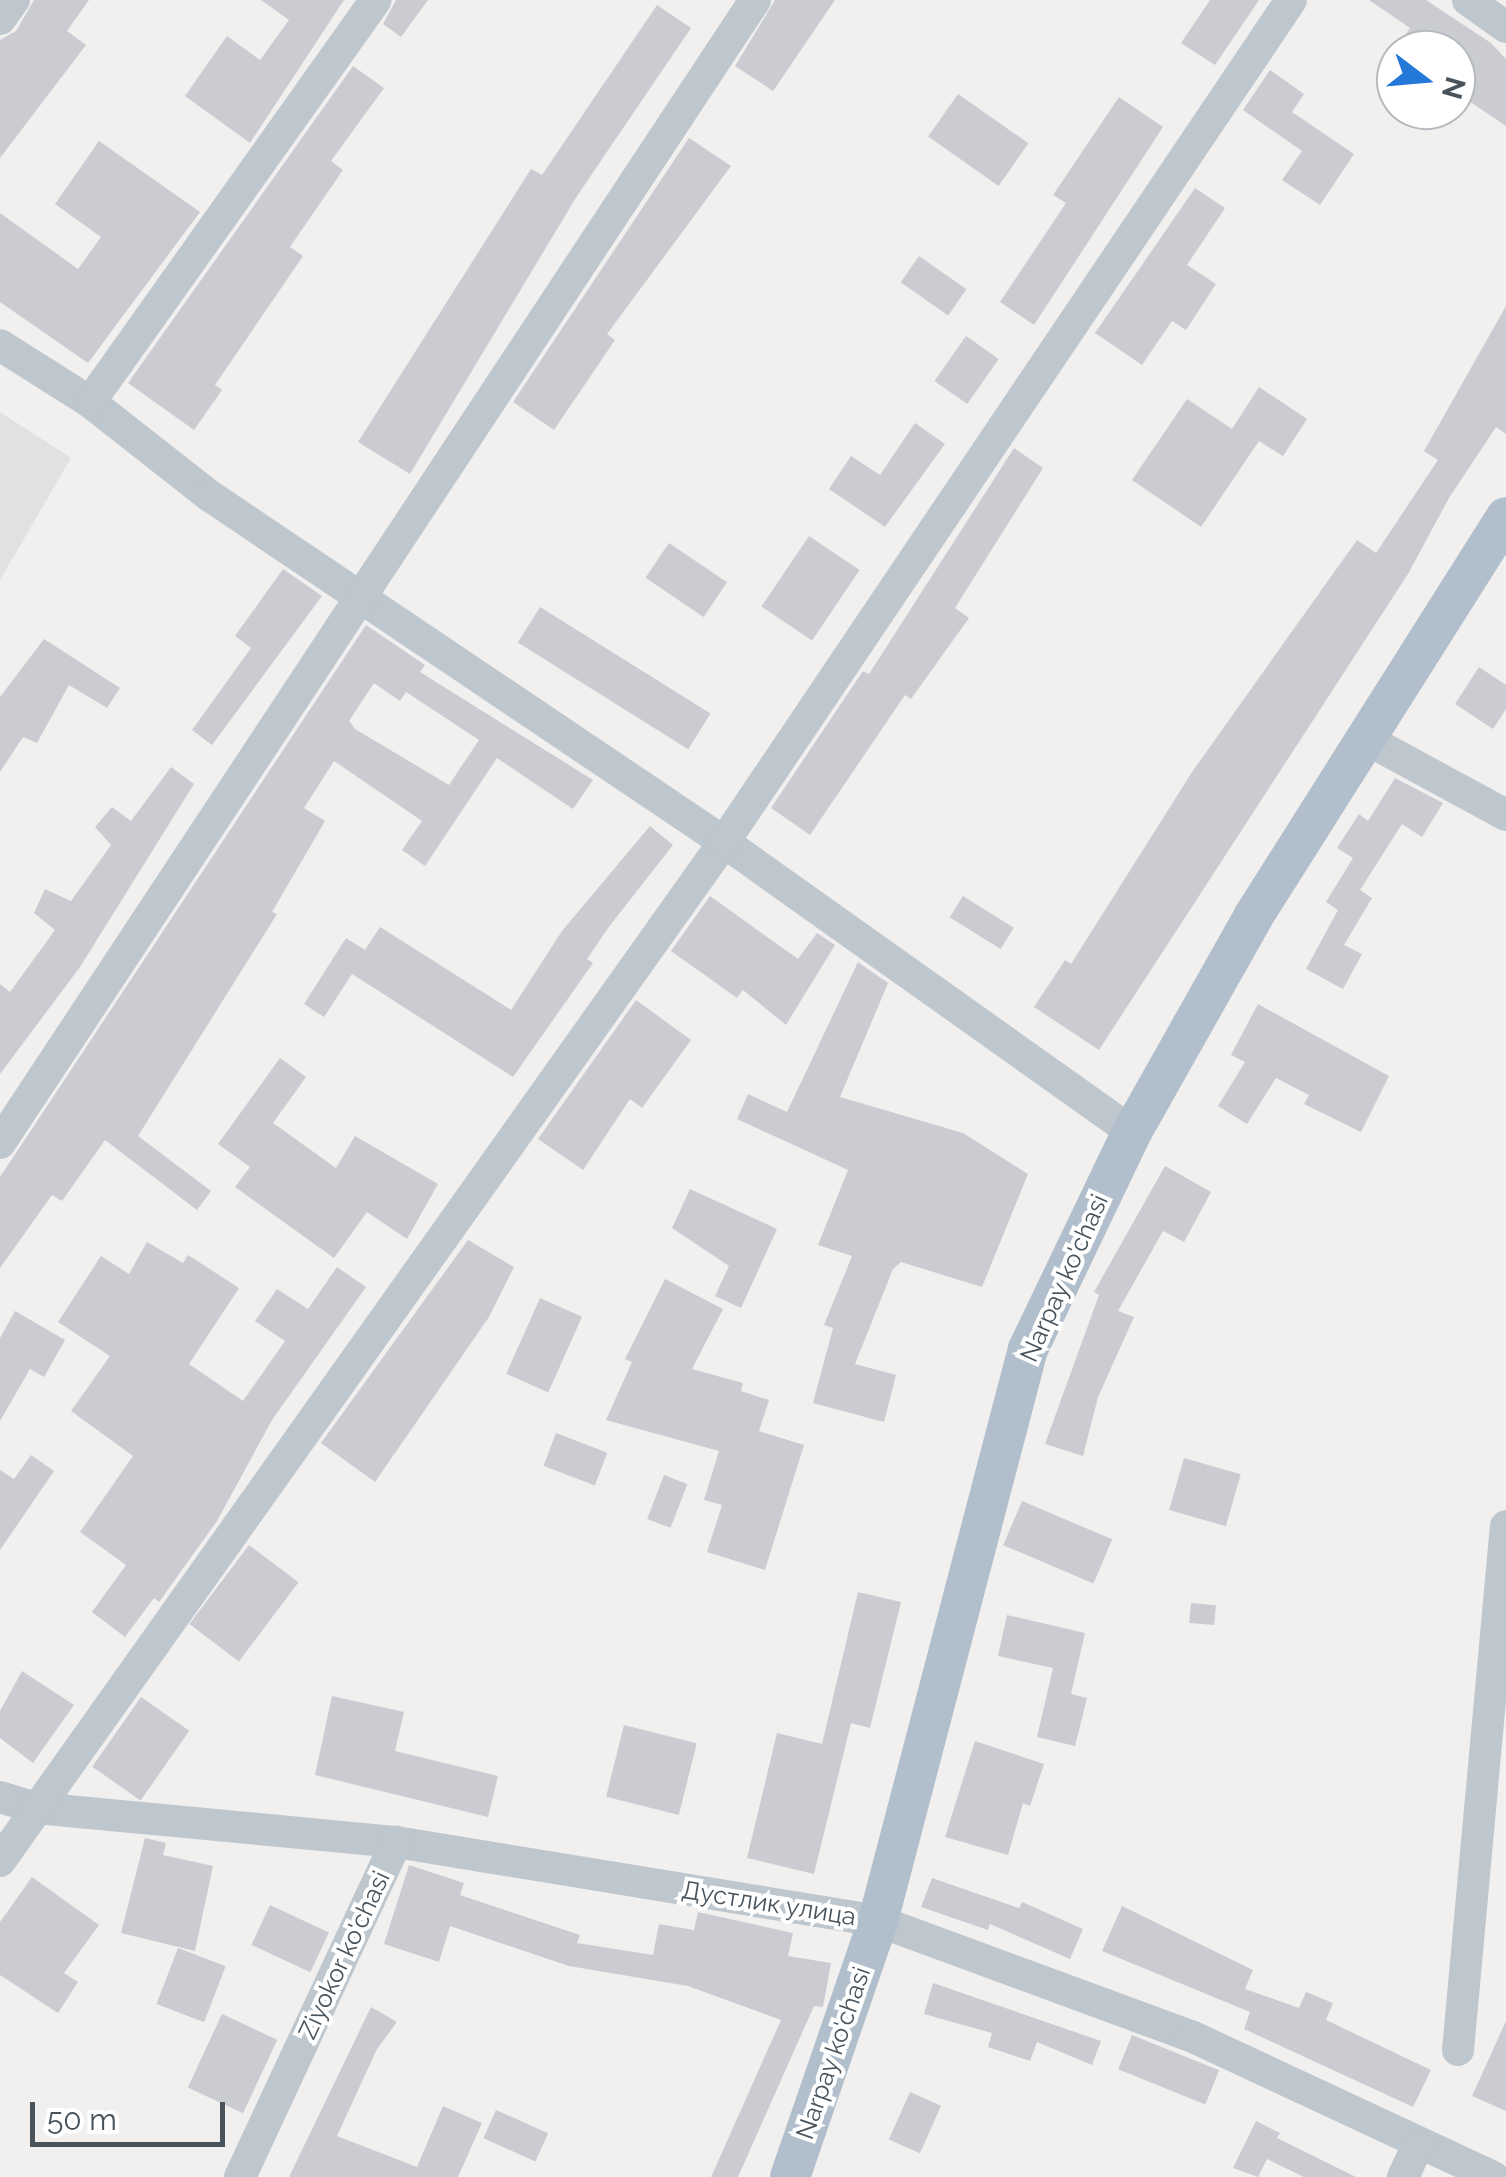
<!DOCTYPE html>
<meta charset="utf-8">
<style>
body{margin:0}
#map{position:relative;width:1506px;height:2177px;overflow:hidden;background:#f2efef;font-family:Raleway,sans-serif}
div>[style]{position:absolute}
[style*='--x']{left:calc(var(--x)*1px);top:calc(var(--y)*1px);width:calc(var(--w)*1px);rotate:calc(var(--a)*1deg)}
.education>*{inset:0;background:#e3e0e1}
.building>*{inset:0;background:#caccd2;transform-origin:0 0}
.minor>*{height:32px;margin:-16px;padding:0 16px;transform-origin:16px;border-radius:16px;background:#bec7cd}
.major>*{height:40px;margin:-20px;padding:0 20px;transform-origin:20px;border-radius:20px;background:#b1bfcc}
span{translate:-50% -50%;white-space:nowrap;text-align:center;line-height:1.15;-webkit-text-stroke:8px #fff;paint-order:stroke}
.street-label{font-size:25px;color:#48535c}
.north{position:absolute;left:1376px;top:30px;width:100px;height:100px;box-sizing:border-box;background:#fff;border:2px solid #b6babe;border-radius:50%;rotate:106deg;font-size:28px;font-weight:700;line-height:40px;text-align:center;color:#48535c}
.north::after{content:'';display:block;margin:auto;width:35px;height:45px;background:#2478d7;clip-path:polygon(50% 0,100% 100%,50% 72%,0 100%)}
.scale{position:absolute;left:30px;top:2102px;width:195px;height:45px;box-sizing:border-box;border:5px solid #48535c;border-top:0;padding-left:12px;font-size:30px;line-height:35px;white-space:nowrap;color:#48535c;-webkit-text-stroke:8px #fff;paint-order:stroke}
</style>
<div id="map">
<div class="education">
<i style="clip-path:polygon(0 412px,71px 458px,0 580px)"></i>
</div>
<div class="building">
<i style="clip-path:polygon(34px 0,89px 0,67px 31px,86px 45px,0 158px,0 40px,16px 31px)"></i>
<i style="clip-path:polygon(261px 0,344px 0,250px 143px,185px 96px,227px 36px,260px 60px,289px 20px)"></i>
<i style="clip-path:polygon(396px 0,428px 0,401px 37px,383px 24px)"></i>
<i style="clip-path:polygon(775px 0,835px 0,773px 91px,735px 66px)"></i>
<i style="clip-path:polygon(1210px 0,1259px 0,1215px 65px,1181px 43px)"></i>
<i style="clip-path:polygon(1369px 0,1426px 0,1491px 43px,1506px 59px,1506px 126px,1463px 97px,1470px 86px,1456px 76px,1456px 50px,1417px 50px,1402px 40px,1410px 28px)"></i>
<i style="clip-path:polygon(657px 5px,691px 28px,577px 196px,410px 474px,358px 442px,531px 169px,542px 175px)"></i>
<i style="clip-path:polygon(353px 66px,384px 88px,331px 161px,343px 170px,290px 247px,303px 256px,215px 385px,222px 390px,194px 430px,128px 383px)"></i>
<i style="clip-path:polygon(1270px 70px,1304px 94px,1292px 112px,1354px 154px,1320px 205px,1282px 180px,1302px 151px,1243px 110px)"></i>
<i style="left:958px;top:94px;width:86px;height:52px;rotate:35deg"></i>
<i style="clip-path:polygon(1119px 97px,1163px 127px,1034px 325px,1000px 302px,1066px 203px,1053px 195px)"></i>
<i style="clip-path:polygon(689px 138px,731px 166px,607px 334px,615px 340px,554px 430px,513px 402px)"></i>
<i style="clip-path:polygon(99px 141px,200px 212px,88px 363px,0 302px,0 213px,78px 269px,101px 237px,55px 204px)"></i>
<i style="clip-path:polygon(1195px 188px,1225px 208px,1187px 265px,1216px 284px,1186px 330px,1172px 321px,1142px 365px,1095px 333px)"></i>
<i style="left:919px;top:256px;width:58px;height:32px;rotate:35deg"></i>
<i style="clip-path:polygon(1506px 306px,1506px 434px,1496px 427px,1449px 498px,1408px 574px,1099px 1050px,1034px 1007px,1065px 960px,1071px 964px,1192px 772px,1357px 540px,1376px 553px,1438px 460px,1424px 451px)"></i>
<i style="left:966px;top:336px;width:40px;height:55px;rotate:35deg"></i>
<i style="clip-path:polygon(1259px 387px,1307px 419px,1283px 456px,1259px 441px,1201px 527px,1132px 480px,1187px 399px,1232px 429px)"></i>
<i style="clip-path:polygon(915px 423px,945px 444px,885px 527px,829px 489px,851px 456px,880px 475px)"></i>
<i style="clip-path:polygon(1014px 448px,1043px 468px,955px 608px,969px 618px,911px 699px,905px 695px,810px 835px,771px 808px,863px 671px,869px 674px)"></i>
<i style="left:809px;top:536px;width:61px;height:85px;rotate:34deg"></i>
<i style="left:669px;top:543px;width:70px;height:42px;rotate:34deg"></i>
<i style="clip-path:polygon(283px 569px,322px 596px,212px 745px,192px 730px,251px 648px,235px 636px)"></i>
<i style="left:540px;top:607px;width:201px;height:42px;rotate:32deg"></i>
<i style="clip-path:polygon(evenodd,366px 625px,425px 665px,420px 672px,593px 780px,573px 809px,497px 758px,425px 866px,402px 850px,422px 821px,334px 761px,304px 808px,325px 821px,272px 912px,277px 914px,138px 1136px,211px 1191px,197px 1210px,105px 1140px,62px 1201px,52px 1195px,0 1268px,0 1177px,366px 625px,374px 683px,400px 701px,406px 692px,479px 740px,449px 785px,355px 729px,349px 721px,374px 683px)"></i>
<i style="clip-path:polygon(44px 639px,120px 688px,107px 708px,69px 685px,37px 743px,23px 737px,0 772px,0 697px)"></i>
<i style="clip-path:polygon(1479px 667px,1506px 685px,1506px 709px,1493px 729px,1455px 704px)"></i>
<i style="clip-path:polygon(171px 767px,194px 784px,80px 967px,0 1074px,0 984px,10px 992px,55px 930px,34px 913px,45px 889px,71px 901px,111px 845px,95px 827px,112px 807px,131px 821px)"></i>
<i style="clip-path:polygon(1395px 778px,1443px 803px,1422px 837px,1402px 824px,1360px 890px,1372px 898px,1344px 945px,1362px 954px,1343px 989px,1306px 969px,1338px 910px,1326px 902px,1353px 858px,1337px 848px,1359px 814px,1368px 821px)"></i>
<i style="clip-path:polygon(650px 826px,673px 845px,608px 928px,587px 959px,593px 963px,513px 1077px,352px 974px,324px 1017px,304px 1004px,346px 938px,365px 950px,380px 927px,511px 1010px,562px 931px)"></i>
<i style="clip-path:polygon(710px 896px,798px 959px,817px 933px,835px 945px,786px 1025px,743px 990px,737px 998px,671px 951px)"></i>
<i style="left:963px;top:896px;width:60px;height:25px;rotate:32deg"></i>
<i style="clip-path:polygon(858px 962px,888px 983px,840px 1097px,963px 1133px,1028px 1174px,982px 1287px,901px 1262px,893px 1269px,855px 1364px,896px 1375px,884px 1422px,813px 1403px,833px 1328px,824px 1325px,852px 1256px,818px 1245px,848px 1170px,737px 1119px,748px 1094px,787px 1112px)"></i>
<i style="clip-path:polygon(636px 1000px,691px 1040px,642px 1108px,630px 1099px,583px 1170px,538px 1139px)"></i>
<i style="clip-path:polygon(1258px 1004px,1389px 1076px,1361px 1132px,1304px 1104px,1309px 1095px,1276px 1078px,1247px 1124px,1218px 1106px,1245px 1062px,1231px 1055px)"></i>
<i style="clip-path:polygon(280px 1058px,306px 1077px,273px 1123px,336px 1168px,355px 1136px,438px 1184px,407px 1239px,367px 1212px,334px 1258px,235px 1187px,250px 1167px,218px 1144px)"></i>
<i style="clip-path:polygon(1165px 1166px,1211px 1192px,1184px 1242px,1163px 1231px,1118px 1311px,1134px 1317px,1098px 1397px,1083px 1456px,1045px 1444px,1099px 1295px,1094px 1292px)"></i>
<i style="clip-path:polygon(690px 1189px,777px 1229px,741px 1308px,715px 1296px,729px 1266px,672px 1228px)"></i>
<i style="clip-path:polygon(468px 1240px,514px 1267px,489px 1317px,375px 1482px,321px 1443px)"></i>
<i style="clip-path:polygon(147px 1242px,183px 1263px,188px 1255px,239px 1288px,189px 1364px,243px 1401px,285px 1341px,255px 1321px,277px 1289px,308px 1309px,337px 1267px,366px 1287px,272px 1420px,217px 1521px,159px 1602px,154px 1598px,125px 1637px,92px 1612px,126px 1565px,80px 1532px,133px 1456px,71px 1411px,110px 1356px,58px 1322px,101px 1256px,129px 1274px)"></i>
<i style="clip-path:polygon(665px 1279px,723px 1309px,692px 1369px,743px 1383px,741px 1391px,769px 1400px,759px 1431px,804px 1445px,765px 1570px,707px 1552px,722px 1505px,704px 1500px,719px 1451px,606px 1420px,632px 1362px,625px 1359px)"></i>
<i style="left:540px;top:1298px;width:46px;height:83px;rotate:24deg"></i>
<i style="clip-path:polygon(15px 1311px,65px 1340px,44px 1377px,30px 1369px,0 1421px,0 1338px)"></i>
<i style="left:556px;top:1433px;width:55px;height:35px;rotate:21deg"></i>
<i style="clip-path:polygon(31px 1455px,54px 1471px,0 1550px,0 1470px,14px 1479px)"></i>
<i style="left:1184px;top:1458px;width:59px;height:54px;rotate:16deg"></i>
<i style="left:664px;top:1475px;width:25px;height:47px;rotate:21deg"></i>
<i style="left:1022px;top:1501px;width:98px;height:48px;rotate:23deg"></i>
<i style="left:249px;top:1545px;width:62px;height:99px;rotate:37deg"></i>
<i style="clip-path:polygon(858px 1592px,901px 1602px,870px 1728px,851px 1723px,814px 1874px,747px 1858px,777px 1733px,822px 1744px)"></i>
<i style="left:1191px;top:1603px;width:25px;height:20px;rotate:5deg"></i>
<i style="clip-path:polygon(1007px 1615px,1085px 1633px,1071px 1694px,1087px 1698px,1075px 1746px,1037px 1737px,1053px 1668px,998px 1656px)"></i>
<i style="clip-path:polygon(22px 1671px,74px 1705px,33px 1763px,0 1738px,0 1711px)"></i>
<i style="clip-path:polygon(332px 1696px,404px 1712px,395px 1751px,498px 1776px,488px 1817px,315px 1775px)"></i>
<i style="left:141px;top:1697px;width:59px;height:85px;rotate:35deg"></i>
<i style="left:624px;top:1725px;width:75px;height:74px;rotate:14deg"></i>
<i style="clip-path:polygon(975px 1741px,1044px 1764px,1030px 1806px,1023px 1803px,1008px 1855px,945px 1837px)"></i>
<i style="clip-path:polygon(145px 1838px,166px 1843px,163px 1855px,213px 1866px,195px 1951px,121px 1933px)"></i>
<i style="clip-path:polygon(409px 1865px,464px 1883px,460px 1895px,580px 1935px,577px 1943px,653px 1955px,659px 1924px,694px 1930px,698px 1912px,793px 1933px,788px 1956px,831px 1963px,823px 2007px,814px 2006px,738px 2177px,711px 2177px,781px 2020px,688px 1986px,569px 1966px,450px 1926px,439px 1962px,384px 1944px)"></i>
<i style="clip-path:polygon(32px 1877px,99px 1925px,64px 1973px,78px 1982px,58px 2013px,0 1975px,0 1922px)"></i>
<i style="clip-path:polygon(932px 1878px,1019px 1908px,1022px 1902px,1083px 1929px,1070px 1959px,990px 1924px,988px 1930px,921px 1907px)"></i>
<i style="left:270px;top:1905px;width:65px;height:44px;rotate:25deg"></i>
<i style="clip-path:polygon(1122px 1906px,1253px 1970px,1245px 1989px,1299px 2008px,1306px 1992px,1333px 2003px,1326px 2020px,1431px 2070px,1413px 2107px,1244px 2029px,1250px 2012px,1102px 1951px)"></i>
<i style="left:178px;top:1948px;width:51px;height:60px;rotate:21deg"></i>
<i style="clip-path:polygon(933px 1983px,1101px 2041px,1092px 2065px,1037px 2042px,1030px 2061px,988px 2047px,992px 2033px,924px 2014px)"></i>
<i style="clip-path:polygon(371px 2007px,397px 2022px,377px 2049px,337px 2136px,417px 2167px,443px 2106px,482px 2123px,458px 2177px,289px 2177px)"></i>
<i style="left:222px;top:2014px;width:61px;height:81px;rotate:25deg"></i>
<i style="clip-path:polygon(1506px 2021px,1506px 2111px,1472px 2096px)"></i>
<i style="left:1132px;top:2035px;width:94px;height:37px;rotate:22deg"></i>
<i style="left:910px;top:2092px;width:34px;height:52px;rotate:24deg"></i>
<i style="left:496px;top:2110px;width:57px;height:31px;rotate:24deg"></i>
<i style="clip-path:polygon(1256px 2121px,1280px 2133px,1277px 2138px,1356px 2177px,1304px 2177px,1267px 2159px,1258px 2177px,1233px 2168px)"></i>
</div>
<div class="minor">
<i style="--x:1468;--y:0;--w:47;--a:35.4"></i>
<i style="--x:0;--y:19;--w:24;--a:-54"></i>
<i style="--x:0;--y:345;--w:107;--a:32.3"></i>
<i style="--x:90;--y:402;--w:152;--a:38.1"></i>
<i style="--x:210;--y:496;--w:620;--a:33.95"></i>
<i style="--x:724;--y:842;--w:501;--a:35.4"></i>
<i style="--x:90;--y:402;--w:493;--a:-54.6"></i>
<i style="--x:1366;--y:739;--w:159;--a:28.5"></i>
<i style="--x:0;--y:1143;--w:1370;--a:-56.55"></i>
<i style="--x:0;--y:1797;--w:38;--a:17"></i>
<i style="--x:36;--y:1808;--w:362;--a:5.4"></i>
<i style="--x:396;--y:1842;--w:488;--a:9.3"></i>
<i style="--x:878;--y:1921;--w:333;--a:20.2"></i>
<i style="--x:1191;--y:2036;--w:333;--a:25"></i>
<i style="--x:0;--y:1861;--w:1250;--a:-54.61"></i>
<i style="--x:724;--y:842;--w:1015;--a:-56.04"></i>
<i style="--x:1458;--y:2050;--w:526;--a:-84.77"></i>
<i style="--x:240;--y:2177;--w:370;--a:-65"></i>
<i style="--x:1403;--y:2177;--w:35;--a:-65"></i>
</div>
<div class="major">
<i style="--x:790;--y:2177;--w:271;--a:-71"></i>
<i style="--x:878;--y:1921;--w:591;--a:-75.31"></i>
<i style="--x:1028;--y:1349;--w:241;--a:-64.4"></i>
<i style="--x:1132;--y:1132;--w:247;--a:-60.6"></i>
<i style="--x:1253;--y:917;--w:473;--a:-57.7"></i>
</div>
<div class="street-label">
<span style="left:1064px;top:1278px;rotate:-66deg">Narpay ko'chasi</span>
<span style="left:769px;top:1903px;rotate:9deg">Дустлик улица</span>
<span style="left:344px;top:1955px;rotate:-65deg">Ziyokor ko'chasi</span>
<span style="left:833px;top:2053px;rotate:-71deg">Narpay ko'chasi</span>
</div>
<div class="north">N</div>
<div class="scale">50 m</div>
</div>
